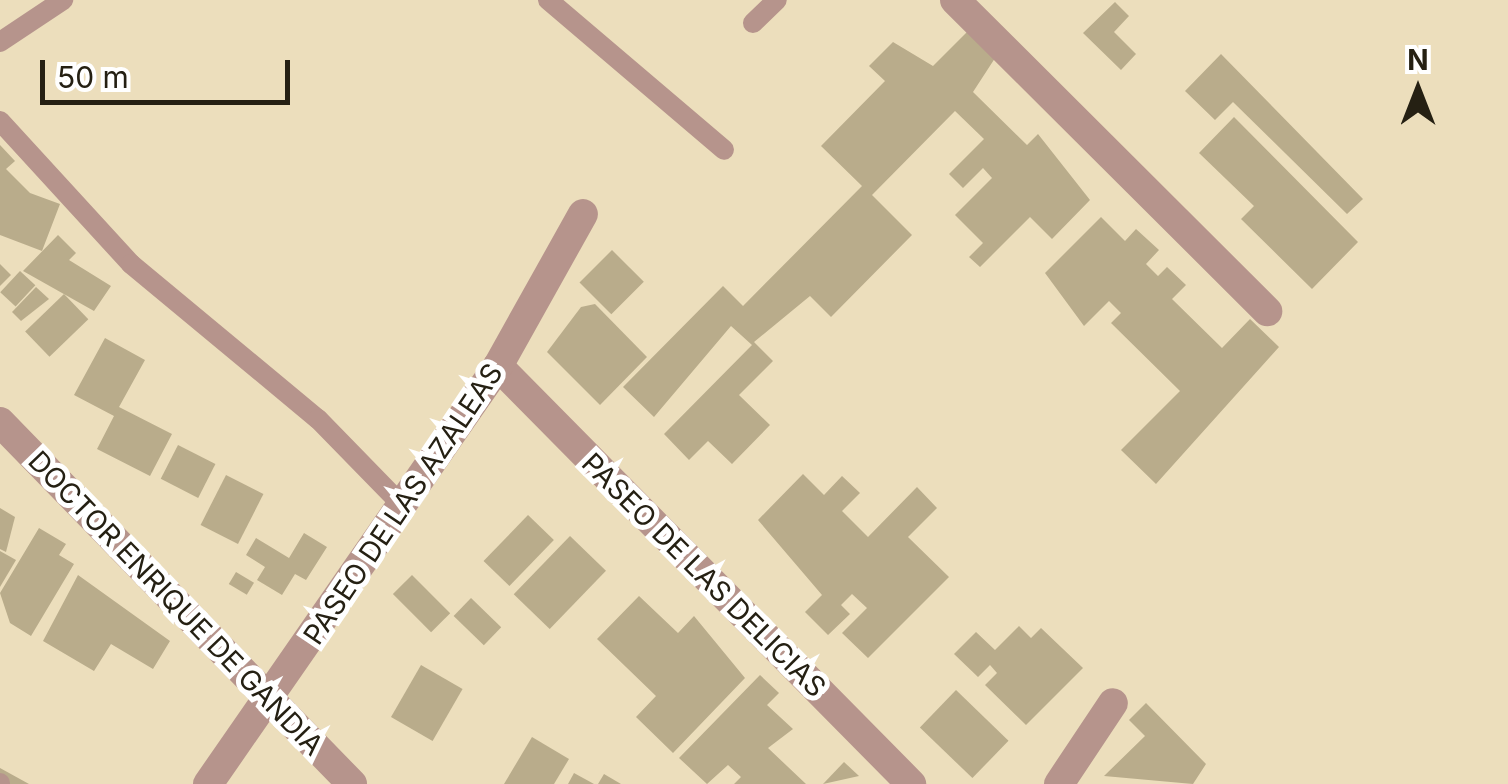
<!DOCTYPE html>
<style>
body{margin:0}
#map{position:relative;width:1508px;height:784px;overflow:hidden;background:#ecdebc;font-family:Inter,sans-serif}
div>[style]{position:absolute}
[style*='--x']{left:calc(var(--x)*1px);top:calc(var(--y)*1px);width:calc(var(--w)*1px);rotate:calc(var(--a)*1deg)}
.building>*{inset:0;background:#b9ac8b;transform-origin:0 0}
.lane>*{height:20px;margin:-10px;padding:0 10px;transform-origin:10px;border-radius:10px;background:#b6948c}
.street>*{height:30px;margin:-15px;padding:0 15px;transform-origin:15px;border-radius:15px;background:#b6948c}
span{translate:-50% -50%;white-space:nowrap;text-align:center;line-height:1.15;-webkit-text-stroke:10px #fff;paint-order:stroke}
.street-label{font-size:28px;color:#252013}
.north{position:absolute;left:1368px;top:40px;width:100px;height:100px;-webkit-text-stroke:8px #fff;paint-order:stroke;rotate:0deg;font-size:28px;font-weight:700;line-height:40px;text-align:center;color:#252013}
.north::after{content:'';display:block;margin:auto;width:35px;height:45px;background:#252013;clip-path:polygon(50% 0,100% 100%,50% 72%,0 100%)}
.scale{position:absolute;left:40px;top:60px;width:250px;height:45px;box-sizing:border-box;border:5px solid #252013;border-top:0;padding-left:12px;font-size:30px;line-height:35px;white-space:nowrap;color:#252013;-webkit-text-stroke:8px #fff;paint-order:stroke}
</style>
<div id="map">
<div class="building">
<i style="clip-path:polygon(1115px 2px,1129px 16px,1114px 32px,1136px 54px,1121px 70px,1083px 33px)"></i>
<i style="clip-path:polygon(973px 26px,999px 52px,973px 92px,1027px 145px,1038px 134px,1090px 200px,1052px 239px,1030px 217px,980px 267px,969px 257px,983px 243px,955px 215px,992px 178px,983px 168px,963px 188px,949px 174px,984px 139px,955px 111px,872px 195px,912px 235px,831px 317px,810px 296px,754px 342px,773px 361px,739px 395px,770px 425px,732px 464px,708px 441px,689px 460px,664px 434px,752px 345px,731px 326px,654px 417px,623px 387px,723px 286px,743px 306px,862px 186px,821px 146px,885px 81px,869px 66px,893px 42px,933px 66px)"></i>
<i style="clip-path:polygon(1221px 54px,1363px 199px,1347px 214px,1233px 102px,1215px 120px,1185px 91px)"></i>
<i style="clip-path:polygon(1234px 117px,1358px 242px,1312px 289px,1241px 219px,1254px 206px,1199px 153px)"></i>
<i style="clip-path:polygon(0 145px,15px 161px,6px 169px,30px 193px,60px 204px,42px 251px,0 235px)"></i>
<i style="clip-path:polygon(1101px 217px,1125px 241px,1136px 229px,1159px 250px,1146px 264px,1158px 276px,1167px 267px,1186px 285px,1172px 299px,1222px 348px,1250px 319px,1279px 347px,1156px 484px,1121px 450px,1180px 391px,1111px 323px,1121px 313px,1109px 301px,1084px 326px,1045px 273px)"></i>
<i style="clip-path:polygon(58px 235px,76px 253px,69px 260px,111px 286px,94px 311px,23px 271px)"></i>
<i style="left:612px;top:250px;width:45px;height:46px;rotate:45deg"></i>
<i style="clip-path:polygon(0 264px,11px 275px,0 286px)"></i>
<i style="left:20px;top:271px;width:21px;height:29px;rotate:43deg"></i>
<i style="clip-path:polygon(36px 287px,49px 299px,21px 321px,12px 312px)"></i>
<i style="left:64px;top:294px;width:35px;height:54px;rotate:46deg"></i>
<i style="clip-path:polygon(595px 304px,647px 357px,600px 405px,547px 352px,581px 307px)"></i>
<i style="clip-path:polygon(105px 338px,145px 360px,119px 407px,172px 434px,150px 476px,97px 449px,114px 416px,74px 395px)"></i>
<i style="left:178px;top:445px;width:42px;height:38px;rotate:27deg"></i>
<i style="clip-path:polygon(803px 474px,824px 495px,842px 476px,860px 493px,842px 511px,868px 537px,917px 487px,937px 508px,908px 537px,949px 577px,868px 658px,842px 633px,867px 608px,852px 594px,841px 605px,850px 614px,828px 635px,805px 612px,822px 595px,758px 520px)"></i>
<i style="left:226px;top:475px;width:42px;height:56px;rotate:27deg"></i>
<i style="clip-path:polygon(0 508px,15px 517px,6px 552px,0 549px)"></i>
<i style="left:528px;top:515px;width:36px;height:64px;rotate:44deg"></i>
<i style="clip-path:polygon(39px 528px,66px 544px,59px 555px,74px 564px,31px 636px,10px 623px,0 593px)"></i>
<i style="clip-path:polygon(304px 533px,327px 547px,306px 580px,295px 574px,282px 595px,257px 580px,265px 567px,246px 555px,256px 538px,289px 558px)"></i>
<i style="left:570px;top:536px;width:50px;height:81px;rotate:44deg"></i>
<i style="clip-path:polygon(0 551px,16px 560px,0 587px)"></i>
<i style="left:236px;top:572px;width:21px;height:14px;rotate:31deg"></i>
<i style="clip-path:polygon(78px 575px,170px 641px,153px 669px,111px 644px,94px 671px,43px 641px)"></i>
<i style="left:412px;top:575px;width:54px;height:27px;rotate:45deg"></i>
<i style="clip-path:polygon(639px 596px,678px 633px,694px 616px,745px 678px,673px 753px,636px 717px,656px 696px,597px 639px)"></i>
<i style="left:471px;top:598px;width:42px;height:25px;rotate:44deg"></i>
<i style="clip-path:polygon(1019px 626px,1031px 638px,1041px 628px,1083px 668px,1026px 725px,985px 685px,997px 673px,990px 665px,978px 677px,954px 654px,976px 632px,995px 650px)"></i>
<i style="left:421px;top:665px;width:48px;height:60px;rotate:30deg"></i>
<i style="clip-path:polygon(760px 675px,779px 693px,767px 705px,793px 729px,768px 748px,806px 784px,734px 784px,741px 777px,728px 765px,707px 784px,679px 758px)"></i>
<i style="left:956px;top:690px;width:73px;height:52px;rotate:44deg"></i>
<i style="clip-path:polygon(1146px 703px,1206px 764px,1193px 784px,1104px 776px,1145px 736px,1129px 720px)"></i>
<i style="clip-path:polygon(532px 737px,569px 759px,554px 784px,504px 784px)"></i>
<i style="clip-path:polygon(844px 762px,859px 776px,823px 784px)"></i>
<i style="clip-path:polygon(0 768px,29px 784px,0 784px)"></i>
<i style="clip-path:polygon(574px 773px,594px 784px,568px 784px)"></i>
<i style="clip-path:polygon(604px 774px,621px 784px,598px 784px)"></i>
</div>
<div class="lane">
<i style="--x:548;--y:0;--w:231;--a:40.4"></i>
<i style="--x:753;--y:23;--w:33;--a:-44"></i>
<i style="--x:0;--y:42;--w:76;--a:-33.7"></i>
<i style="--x:0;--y:121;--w:194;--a:47.5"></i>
<i style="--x:131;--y:264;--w:243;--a:39.7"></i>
<i style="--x:318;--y:419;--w:120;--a:45.7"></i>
<i style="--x:0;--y:783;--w:1;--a:90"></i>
</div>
<div class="street">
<i style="--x:955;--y:0;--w:441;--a:44.9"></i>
<i style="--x:498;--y:366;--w:588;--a:45.34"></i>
<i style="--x:0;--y:422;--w:505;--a:45.8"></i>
<i style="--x:208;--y:784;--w:509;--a:-55.25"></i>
<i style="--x:498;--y:366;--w:174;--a:-60.8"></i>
<i style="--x:1059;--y:784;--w:97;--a:-56.3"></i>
</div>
<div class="street-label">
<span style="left:403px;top:504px;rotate:-56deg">PASEO DE LAS AZALEAS</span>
<span style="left:704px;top:575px;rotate:45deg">PASEO DE LAS DELICIAS</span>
<span style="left:176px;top:603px;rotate:46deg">DOCTOR ENRIQUE DE GANDIA</span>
</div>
<div class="north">N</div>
<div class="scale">50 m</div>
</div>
